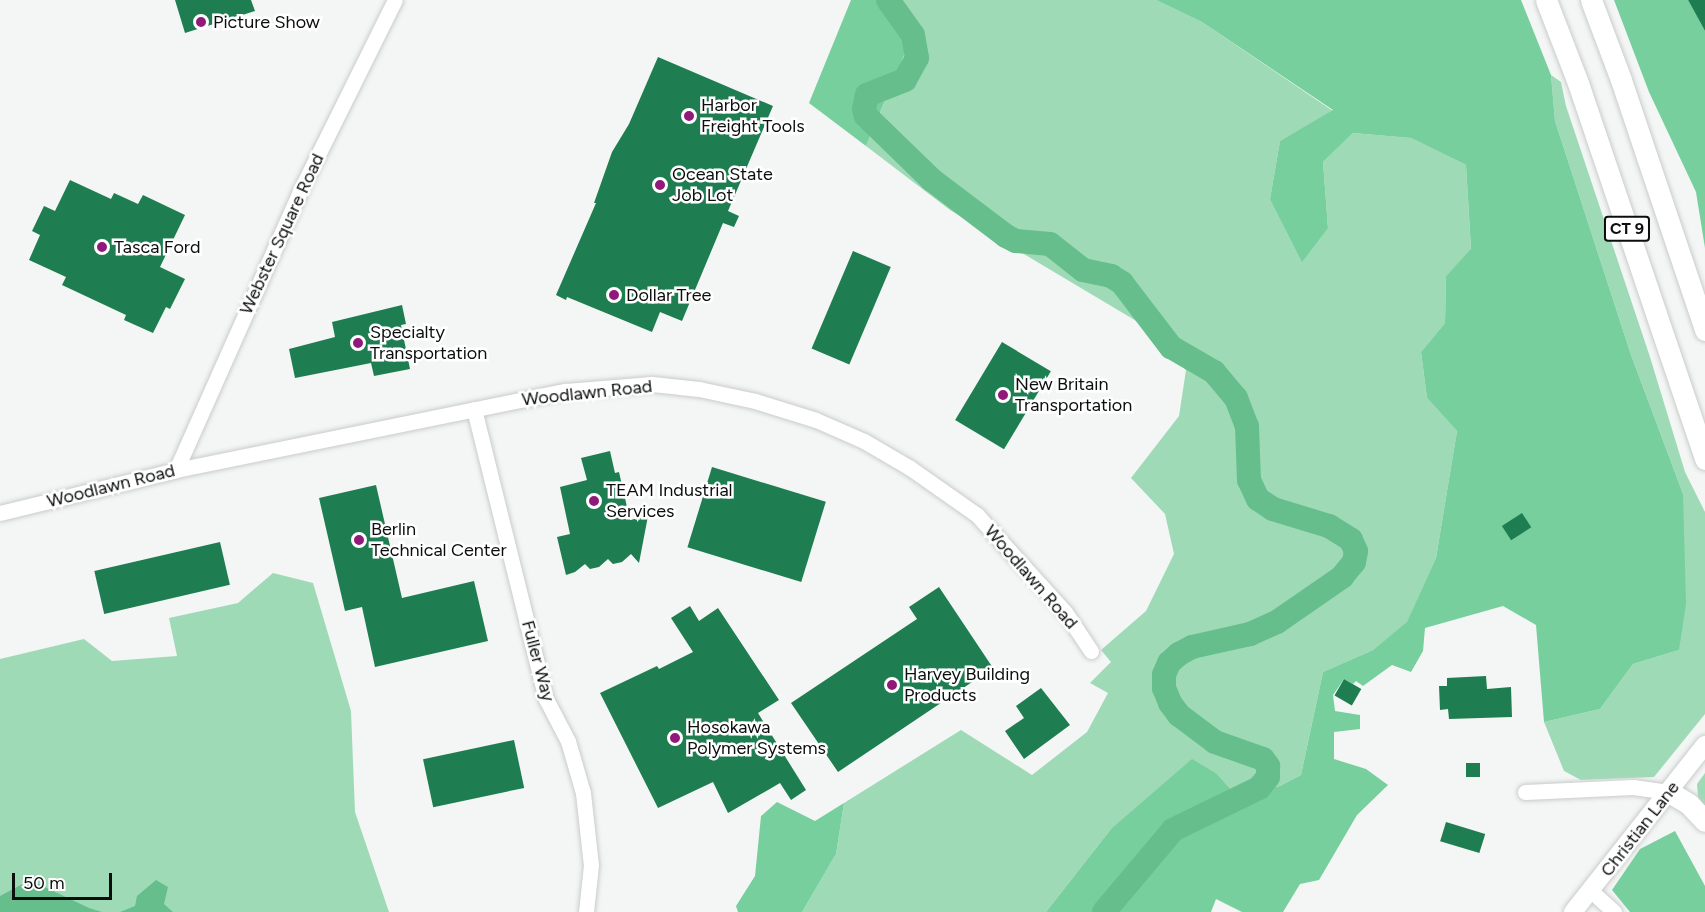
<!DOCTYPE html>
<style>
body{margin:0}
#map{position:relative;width:1705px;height:912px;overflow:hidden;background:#f3f6f4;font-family:Figtree,sans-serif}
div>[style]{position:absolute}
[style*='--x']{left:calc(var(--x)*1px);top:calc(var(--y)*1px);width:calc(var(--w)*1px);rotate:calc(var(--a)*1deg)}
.green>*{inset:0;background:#9fdab7}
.forest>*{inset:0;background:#76cf9d}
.water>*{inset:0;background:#66be8d}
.river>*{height:24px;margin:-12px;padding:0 12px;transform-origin:12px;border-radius:12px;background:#66be8d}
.building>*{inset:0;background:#1f7e51;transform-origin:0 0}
.roads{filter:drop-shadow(0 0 2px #c9ccca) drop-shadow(0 0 2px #c9ccca)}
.minor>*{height:15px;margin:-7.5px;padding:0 7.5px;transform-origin:7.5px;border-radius:7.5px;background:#fff}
.major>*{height:18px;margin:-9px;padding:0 9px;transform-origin:9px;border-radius:9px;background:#fff}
.highway>*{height:21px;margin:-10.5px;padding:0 10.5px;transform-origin:10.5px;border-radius:10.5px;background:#fff}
.dots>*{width:16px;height:16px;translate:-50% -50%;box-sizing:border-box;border:3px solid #fff;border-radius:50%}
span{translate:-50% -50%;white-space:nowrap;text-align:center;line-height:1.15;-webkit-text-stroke:5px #fff;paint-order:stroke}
.shield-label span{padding:2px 4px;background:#fff;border:2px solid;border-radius:4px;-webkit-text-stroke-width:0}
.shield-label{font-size:16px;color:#0c0e0d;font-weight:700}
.poi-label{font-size:18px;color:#0c0e0d}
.left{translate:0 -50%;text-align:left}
.street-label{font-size:18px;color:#0c0e0d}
.scale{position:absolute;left:12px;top:873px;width:100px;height:27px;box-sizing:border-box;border:3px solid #0c0e0d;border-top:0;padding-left:8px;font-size:18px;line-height:21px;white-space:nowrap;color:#0c0e0d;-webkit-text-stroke:4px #fff;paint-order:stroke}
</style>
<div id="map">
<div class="green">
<i style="clip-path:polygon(899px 0,1156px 0,1202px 22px,1333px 111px,1280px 141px,1270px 199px,1328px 228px,1323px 162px,1353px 133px,1411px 138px,1466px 165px,1471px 250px,1446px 276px,1445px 323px,1421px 352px,1427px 398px,1457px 431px,1436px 558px,1407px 623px,1373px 650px,1323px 672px,1301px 775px,1280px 786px,1235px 794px,1217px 774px,1111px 829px,1046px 912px,802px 912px,836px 854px,844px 803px,961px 730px,1032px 775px,1087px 732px,1108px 693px,1090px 683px,1111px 662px,1101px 650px,1146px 611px,1174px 554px,1165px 514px,1131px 478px,1179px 416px,1186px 370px,1143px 325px,950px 210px,866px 146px,913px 35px)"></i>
<i style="clip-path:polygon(1551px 75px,1561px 82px,1566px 106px,1650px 357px,1685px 472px,1705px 512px,1705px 714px,1654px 777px,1581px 780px,1564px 771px,1544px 722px,1600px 709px,1633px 664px,1679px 650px,1683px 494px,1631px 355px,1555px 121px)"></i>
<i style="clip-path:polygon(273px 573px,313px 583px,351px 711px,355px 812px,389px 912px,0 912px,0 659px,84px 639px,112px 661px,177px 656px,169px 618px,238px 603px)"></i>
<i style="clip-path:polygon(1705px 773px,1705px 808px,1698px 797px,1697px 784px)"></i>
</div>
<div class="forest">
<i style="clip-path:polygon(851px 0,899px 0,913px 34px,866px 146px,809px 103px)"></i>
<i style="clip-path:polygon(1156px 0,1521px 0,1551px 75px,1555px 121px,1631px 355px,1683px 494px,1686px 604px,1679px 650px,1633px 664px,1600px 709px,1544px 722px,1536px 625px,1503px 606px,1425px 628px,1423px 651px,1411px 672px,1392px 665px,1363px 686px,1356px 681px,1353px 684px,1344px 679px,1333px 695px,1335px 711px,1360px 715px,1360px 729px,1334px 732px,1334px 759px,1366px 769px,1388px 785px,1357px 815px,1319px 880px,1300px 884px,1283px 912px,1242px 912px,1216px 899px,1211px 912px,1046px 912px,1111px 829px,1192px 759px,1217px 774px,1235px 794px,1280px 786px,1301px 775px,1323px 672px,1373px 650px,1407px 622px,1436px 558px,1457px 431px,1427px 398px,1421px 352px,1445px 323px,1446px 276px,1471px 249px,1466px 165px,1411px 138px,1353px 133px,1323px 162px,1328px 228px,1302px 262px,1270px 199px,1280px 141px,1333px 110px,1202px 22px)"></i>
<i style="clip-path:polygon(1614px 0,1688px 0,1705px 31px,1705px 248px,1696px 192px,1649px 92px)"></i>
<i style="clip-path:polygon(777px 802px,815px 821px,844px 803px,836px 854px,802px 912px,738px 912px,736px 906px,755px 876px,761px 816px)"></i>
<i style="clip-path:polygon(1675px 831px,1705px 886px,1705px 912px,1630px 912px,1612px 890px,1640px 849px)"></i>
</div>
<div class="water">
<i style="clip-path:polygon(30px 880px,89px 908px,102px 912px,0 912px,0 896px)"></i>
<i style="clip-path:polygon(156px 880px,168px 887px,164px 904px,173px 912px,120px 912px,135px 906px,137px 896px)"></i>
</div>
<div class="river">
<i style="--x:888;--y:0;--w:43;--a:54.5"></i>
<i style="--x:913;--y:35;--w:23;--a:80"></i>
<i style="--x:917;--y:58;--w:25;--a:119"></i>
<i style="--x:905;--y:80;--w:41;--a:158.5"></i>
<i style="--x:867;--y:95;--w:14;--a:102"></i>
<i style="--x:864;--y:109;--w:7;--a:74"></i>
<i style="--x:866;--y:116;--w:92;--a:44.1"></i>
<i style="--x:932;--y:180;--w:93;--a:37.1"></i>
<i style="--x:1006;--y:236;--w:11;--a:27"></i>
<i style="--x:1016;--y:241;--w:34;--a:5"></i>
<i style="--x:1050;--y:244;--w:42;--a:38.2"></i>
<i style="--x:1083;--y:270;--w:29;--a:12"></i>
<i style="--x:1111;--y:276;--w:13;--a:32"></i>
<i style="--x:1122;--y:283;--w:81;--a:52.6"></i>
<i style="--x:1171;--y:347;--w:50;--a:30.2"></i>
<i style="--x:1214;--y:372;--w:34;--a:50"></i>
<i style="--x:1236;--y:398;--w:30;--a:69"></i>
<i style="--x:1247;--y:426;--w:54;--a:87.9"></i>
<i style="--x:1249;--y:480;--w:21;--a:65"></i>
<i style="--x:1258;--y:499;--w:18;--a:34"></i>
<i style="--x:1273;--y:509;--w:59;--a:16.9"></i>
<i style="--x:1329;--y:526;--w:26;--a:32"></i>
<i style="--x:1351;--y:540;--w:12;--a:66"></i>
<i style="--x:1356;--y:551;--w:11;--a:100"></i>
<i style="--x:1354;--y:562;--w:19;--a:129"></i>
<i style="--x:1342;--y:577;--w:79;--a:145.3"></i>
<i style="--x:1277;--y:622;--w:30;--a:156"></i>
<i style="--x:1250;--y:634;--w:59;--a:167.4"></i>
<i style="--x:1192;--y:647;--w:15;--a:152"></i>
<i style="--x:1179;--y:654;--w:13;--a:138"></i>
<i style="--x:1169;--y:663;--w:13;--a:113"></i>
<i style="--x:1164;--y:675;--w:13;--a:90"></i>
<i style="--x:1164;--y:688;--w:16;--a:68"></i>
<i style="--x:1170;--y:703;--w:15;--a:53"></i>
<i style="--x:1179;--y:715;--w:45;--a:36.9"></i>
<i style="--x:1215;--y:742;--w:51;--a:19.5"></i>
<i style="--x:1263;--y:759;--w:9;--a:54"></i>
<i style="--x:1268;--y:766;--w:11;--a:90"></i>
<i style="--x:1268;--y:777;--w:14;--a:129"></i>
<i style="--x:1259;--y:788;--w:96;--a:154"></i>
<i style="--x:1173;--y:830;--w:107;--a:130.1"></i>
</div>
<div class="building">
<i style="clip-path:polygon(175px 0,251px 0,255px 11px,185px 33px)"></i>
<i style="clip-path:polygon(1688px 0,1705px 0,1705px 31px)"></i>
<i style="clip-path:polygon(658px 57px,773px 106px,728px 211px,739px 216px,734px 227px,723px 223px,682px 321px,660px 312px,652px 332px,567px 297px,566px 300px,556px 295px,596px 203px,594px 203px,612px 152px,629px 124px)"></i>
<i style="clip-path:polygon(70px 180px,111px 199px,114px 193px,138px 204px,143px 195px,185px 215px,160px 267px,185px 279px,170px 309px,166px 307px,153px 333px,124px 320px,126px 315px,62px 285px,66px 277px,29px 260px,40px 235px,32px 231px,44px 206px,55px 211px)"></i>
<i style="left:853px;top:251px;width:41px;height:106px;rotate:23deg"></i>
<i style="clip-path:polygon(402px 305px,406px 324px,401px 325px,410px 369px,374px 376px,371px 363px,295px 378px,289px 349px,335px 337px,332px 322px)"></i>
<i style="left:1002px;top:342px;width:57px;height:91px;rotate:31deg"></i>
<i style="clip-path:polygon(610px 451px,615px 473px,619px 472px,630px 520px,648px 516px,639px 563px,631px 554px,622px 562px,613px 564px,608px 559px,599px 567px,590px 569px,585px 564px,575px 572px,566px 575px,557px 537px,570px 534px,560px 487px,587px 480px,581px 458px)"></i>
<i style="left:712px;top:467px;width:119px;height:84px;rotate:17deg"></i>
<i style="clip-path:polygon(376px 485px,402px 598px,474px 581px,488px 641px,375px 667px,362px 607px,345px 611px,319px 498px)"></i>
<i style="left:1522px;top:513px;width:17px;height:24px;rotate:57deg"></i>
<i style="left:220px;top:542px;width:44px;height:129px;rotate:77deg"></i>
<i style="clip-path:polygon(939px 587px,993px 668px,838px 772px,791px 703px,917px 619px,909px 607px)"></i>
<i style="clip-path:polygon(690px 606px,699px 621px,718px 608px,779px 700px,758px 713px,806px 790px,791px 800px,780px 783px,728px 813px,713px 782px,658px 808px,600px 693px,657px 666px,659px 669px,693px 652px,671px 618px)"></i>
<i style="clip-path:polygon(1486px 676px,1487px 689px,1511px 687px,1512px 717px,1449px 719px,1448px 709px,1440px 710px,1439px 686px,1447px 686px,1447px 678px)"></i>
<i style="left:1344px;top:679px;width:20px;height:19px;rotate:30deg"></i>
<i style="clip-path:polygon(1041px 688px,1070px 725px,1024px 759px,1005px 731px,1024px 718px,1016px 706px)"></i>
<i style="left:514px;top:740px;width:49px;height:93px;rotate:78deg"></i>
<i style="left:1480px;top:763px;width:14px;height:14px;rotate:90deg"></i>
<i style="left:1446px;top:822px;width:41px;height:20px;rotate:17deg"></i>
</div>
<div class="roads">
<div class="minor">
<i style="--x:474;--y:409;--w:299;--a:76.1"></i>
<i style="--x:546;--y:699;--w:47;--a:62.4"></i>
<i style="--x:568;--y:741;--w:54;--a:73.9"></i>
<i style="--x:583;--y:793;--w:72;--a:83.7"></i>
<i style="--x:591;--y:865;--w:47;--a:96.1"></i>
<i style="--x:176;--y:470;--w:305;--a:-66"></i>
<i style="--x:300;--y:191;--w:213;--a:-63.6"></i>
<i style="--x:0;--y:513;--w:181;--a:-13.7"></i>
<i style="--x:176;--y:470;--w:398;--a:-11.5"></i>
<i style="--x:566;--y:391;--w:86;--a:-4.7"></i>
<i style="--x:652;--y:384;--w:47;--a:6.1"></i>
<i style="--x:699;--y:389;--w:57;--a:12.1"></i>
<i style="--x:755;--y:401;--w:64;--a:17.3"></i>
<i style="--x:816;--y:420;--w:52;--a:23.6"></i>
<i style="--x:864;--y:441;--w:53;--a:30.4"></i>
<i style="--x:910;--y:468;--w:82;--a:35"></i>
<i style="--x:977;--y:515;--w:131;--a:47.8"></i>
<i style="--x:1065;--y:612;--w:47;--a:56.3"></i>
<i style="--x:1525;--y:792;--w:108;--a:-2.7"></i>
<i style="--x:1633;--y:787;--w:36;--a:8"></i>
<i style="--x:1591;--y:891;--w:31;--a:42"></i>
</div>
<div class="major">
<i style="--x:1573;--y:912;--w:213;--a:-51.7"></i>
</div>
<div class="highway">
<i style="--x:1546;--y:0;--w:89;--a:68.9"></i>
<i style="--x:1578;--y:83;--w:397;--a:71.3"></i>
<i style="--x:1591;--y:0;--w:85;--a:69.4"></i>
<i style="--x:1621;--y:80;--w:264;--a:71.4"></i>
<i style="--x:1669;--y:792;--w:23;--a:31"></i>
<i style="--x:1689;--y:804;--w:23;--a:47"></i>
</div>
</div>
<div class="dots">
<i style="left:201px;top:22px;background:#901979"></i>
<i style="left:689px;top:116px;background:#901979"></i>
<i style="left:660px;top:185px;background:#901979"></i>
<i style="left:102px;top:247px;background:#901979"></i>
<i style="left:614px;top:295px;background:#901979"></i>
<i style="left:358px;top:343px;background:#901979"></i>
<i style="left:1003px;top:395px;background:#901979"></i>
<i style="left:594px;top:501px;background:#901979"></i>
<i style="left:359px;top:540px;background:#901979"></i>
<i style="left:892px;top:685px;background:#901979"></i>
<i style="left:675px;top:738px;background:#901979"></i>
</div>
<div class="shield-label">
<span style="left:1627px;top:229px">CT 9</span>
</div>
<div class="poi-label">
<span class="left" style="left:213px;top:22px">Picture Show</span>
<span class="left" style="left:701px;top:116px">Harbor<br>Freight Tools</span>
<span class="left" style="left:672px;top:185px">Ocean State<br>Job Lot</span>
<span class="left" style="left:114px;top:247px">Tasca Ford</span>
<span class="left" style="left:626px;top:295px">Dollar Tree</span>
<span class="left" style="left:370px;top:343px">Specialty<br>Transportation</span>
<span class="left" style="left:1015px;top:395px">New Britain<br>Transportation</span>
<span class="left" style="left:606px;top:501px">TEAM Industrial<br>Services</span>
<span class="left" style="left:371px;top:540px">Berlin<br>Technical Center</span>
<span class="left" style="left:904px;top:685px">Harvey Building<br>Products</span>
<span class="left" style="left:687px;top:738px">Hosokawa<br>Polymer Systems</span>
</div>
<div class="street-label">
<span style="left:282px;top:234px;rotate:-65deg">Webster Square Road</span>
<span style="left:587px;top:393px;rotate:-6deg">Woodlawn Road</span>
<span style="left:111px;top:486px;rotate:-14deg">Woodlawn Road</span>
<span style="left:1031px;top:577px;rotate:49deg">Woodlawn Road</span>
<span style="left:538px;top:661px;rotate:75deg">Fuller Way</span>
<span style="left:1640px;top:829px;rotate:-52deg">Christian Lane</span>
</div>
<div class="scale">50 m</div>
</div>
